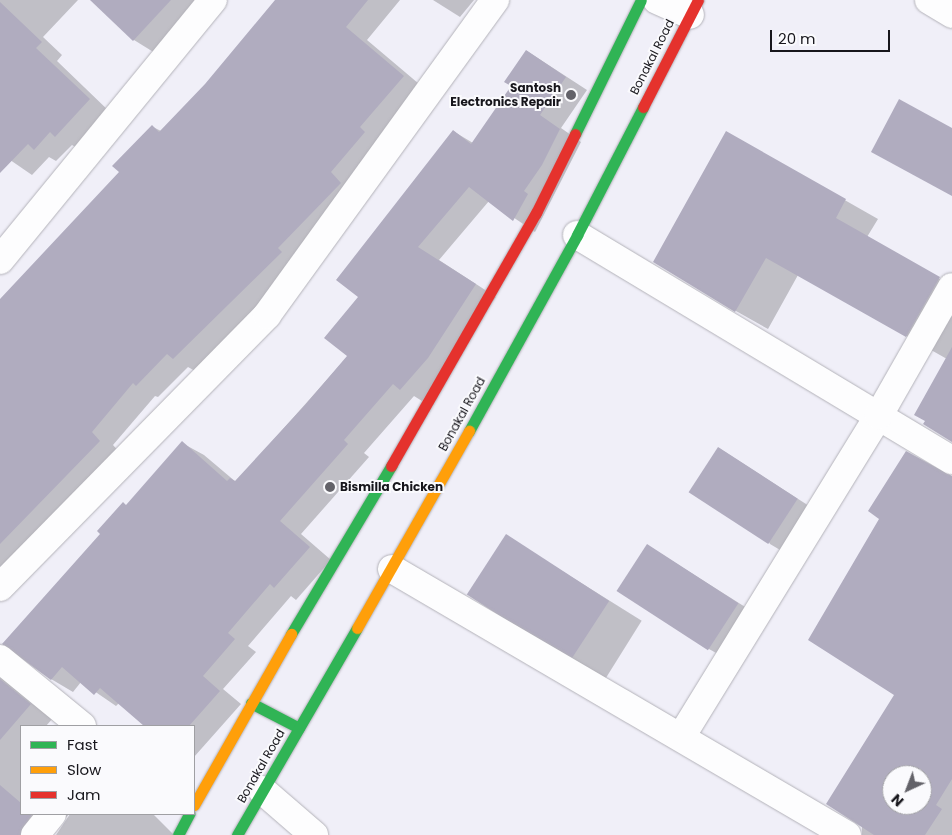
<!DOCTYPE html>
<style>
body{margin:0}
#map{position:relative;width:952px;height:835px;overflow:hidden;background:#f0eff8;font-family:Poppins,sans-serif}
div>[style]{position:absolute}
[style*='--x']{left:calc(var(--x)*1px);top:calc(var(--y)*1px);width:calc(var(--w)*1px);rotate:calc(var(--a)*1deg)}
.shadow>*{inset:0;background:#0003;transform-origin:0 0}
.building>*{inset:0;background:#b0acbf;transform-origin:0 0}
.roads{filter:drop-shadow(0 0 1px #b3b2b9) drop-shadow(0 0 1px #b3b2b9)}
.street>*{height:28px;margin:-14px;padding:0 14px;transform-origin:14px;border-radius:14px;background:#fdfdfe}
.fast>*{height:11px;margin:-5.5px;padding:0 5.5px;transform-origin:5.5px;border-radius:5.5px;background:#30b455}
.slow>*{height:11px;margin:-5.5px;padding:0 5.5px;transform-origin:5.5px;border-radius:5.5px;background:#ff9f0a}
.jam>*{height:11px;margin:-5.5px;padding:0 5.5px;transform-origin:5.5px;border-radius:5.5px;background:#e5322d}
.dots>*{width:14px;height:14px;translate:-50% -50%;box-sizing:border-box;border:2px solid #fafafd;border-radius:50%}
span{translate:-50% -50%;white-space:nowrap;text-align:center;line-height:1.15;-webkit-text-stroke:4px #fafafd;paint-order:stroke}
.street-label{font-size:12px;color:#17161c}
.poi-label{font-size:12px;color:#17161c;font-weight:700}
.right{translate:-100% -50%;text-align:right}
.left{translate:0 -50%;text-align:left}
.legend{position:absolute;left:20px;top:725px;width:175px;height:90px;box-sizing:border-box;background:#fafafd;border:1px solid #9f9fa3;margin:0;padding:6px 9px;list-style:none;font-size:15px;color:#17161c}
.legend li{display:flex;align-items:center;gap:10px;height:25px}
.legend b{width:25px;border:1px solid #9f9fa3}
.north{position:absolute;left:882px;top:765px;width:50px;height:50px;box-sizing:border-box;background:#fafafd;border:1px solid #9f9fa3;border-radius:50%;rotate:223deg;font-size:14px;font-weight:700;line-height:20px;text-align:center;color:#17161c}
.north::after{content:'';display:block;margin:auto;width:18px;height:22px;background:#636269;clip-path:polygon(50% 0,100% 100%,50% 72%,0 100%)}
.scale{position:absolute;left:770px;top:30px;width:120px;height:22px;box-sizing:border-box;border:2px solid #17161c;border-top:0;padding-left:6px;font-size:15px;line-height:18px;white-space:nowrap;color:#17161c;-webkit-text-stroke:4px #fafafd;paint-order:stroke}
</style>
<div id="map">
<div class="shadow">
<i style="clip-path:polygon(0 0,78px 0,43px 37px,62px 55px,57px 61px,111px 113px,77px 148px,72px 145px,56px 161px,49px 157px,32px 175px,0 153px)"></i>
<i style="clip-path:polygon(92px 0,206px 0,155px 53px,134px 40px)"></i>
<i style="clip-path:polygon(278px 0,400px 0,367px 40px,425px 89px,362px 196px,195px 371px,188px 367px,158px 397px,155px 396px,113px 445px,121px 454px,0 594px,0 325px,121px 172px,153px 127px,161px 131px,206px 85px)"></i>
<i style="clip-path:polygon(433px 0,474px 0,460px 17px)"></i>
<i style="clip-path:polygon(527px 51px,587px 90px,561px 128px,581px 142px,535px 232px,489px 201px,439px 260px,496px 297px,422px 401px,414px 396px,364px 453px,369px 457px,301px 534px,331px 560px,296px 600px,291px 596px,248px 646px,256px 652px,223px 689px,241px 704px,194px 757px,194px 726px,146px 726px,119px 703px,116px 706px,81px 682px,73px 692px,51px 679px,182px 443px,204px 455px,236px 482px,348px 356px,360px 297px,453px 131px,473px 143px,513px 86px)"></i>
<i style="clip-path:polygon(727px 133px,878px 219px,867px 237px,952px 286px,952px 440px,947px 359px,798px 275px,768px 329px,736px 311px)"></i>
<i style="clip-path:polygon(719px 448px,820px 513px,792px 557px,770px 544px)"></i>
<i style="clip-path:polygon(evenodd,952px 477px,952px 835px,862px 835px,862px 826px,952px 477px,892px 775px,922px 775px,922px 805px,892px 805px,892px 775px)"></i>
<i style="left:506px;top:536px;width:160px;height:69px;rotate:32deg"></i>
<i style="clip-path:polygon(647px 545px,761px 617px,732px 662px,709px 649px)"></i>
<i style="clip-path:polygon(0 677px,53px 718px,46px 726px,21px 726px,21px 814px,69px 814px,51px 835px,0 835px)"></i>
<i style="clip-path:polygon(70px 814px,153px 814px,174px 835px,56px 835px)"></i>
</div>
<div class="building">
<i style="clip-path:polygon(90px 0,171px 0,133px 41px)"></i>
<i style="clip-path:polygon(275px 0,368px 0,346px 27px,404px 76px,360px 127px,365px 132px,331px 172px,341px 183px,278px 248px,282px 252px,173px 359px,167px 354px,136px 386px,133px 383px,92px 432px,100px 441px,0 544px,0 299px,119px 172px,112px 166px,152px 125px,159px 132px,205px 84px)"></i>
<i style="clip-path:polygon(0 2px,42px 42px,36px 48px,90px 99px,55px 137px,50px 132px,34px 150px,28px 144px,0 173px)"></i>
<i style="clip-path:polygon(526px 50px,566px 77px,540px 115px,560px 129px,542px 165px,524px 191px,528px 194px,513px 221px,469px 187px,418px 247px,476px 284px,428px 358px,400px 390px,393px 384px,344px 440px,348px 444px,280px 521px,310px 547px,274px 588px,270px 584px,228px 633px,235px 639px,203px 676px,220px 691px,189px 726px,144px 726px,100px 688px,94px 695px,62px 667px,51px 680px,2px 644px,100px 534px,97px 531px,123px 502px,126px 505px,182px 441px,227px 481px,230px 478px,235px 481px,305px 405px,347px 356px,324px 338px,358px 297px,336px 280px,453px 130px,471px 144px,511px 86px,504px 82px)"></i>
<i style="clip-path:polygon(899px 99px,952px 128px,952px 196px,871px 152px)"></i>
<i style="clip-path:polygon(726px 131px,846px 199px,836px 218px,940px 277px,906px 337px,766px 258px,735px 312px,653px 262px)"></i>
<i style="clip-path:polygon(952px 347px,952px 442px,923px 424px,925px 421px,914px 415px)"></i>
<i style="left:718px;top:447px;width:95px;height:54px;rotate:33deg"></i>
<i style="clip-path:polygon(evenodd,906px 451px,952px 476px,952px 779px,936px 805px,942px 809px,925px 835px,874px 835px,826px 804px,894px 695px,808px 640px,879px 519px,868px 511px,906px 451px,892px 775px,922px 775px,922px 805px,892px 805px,892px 775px)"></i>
<i style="left:506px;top:534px;width:123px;height:72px;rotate:33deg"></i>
<i style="left:647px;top:544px;width:109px;height:56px;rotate:33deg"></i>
<i style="clip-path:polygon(0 679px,31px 704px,0 740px)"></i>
<i style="clip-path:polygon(0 785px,21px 803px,21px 814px,32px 814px,20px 835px,0 835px)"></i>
</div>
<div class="roads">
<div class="street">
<i style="--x:657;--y:0;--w:36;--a:24"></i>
<i style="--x:929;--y:0;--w:27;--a:31"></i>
<i style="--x:577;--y:235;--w:437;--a:31"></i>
<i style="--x:0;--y:260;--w:336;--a:-50.7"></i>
<i style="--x:392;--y:569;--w:527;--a:30.31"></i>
<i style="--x:0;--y:587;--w:381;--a:-45.5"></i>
<i style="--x:267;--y:315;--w:389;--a:-54.1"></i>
<i style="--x:0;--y:659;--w:106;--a:39.3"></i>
<i style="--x:681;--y:737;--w:378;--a:-58.4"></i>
<i style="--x:879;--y:415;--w:147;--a:-60.3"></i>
<i style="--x:262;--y:790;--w:69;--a:40.9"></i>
<i style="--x:35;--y:835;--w:27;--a:-51"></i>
</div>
<div class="fast">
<i style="--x:575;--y:134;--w:149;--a:-63.8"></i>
<i style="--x:469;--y:431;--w:224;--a:-61.1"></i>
<i style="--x:577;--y:235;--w:144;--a:-62.7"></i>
<i style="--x:291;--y:634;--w:196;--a:-59.2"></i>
<i style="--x:251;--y:703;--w:54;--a:27.5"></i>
<i style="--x:178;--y:835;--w:24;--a:-62"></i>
<i style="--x:237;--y:835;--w:239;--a:-59.9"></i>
</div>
<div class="slow">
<i style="--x:357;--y:628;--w:227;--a:-60.4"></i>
<i style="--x:194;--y:805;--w:197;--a:-60.4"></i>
</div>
<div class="jam">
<i style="--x:643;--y:107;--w:120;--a:-62.8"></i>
<i style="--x:391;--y:466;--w:292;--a:-60.2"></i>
<i style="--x:536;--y:213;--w:88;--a:-63.7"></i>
</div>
</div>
<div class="dots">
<i style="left:571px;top:95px;background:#636269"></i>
<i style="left:330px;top:487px;background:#636269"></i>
</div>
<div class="street-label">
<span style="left:652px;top:57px;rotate:-63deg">Bonakal Road</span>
<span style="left:462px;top:414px;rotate:-61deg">Bonakal Road</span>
<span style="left:261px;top:766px;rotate:-60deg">Bonakal Road</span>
</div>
<div class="poi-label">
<span class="right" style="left:561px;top:95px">Santosh<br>Electronics Repair</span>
<span class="left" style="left:340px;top:487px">Bismilla Chicken</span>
</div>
<ul class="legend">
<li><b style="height:6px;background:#30b455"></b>Fast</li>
<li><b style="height:6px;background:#ff9f0a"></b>Slow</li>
<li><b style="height:6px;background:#e5322d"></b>Jam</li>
</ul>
<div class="north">N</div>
<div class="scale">20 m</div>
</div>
